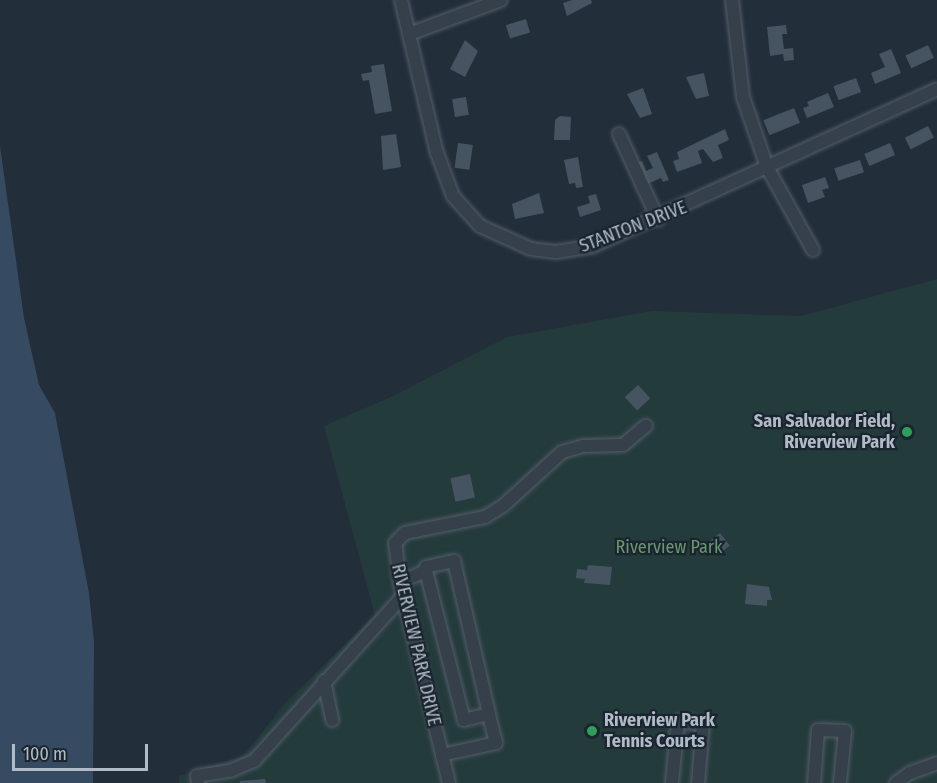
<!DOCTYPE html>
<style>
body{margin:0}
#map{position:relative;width:937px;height:783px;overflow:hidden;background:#222e3a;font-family:"Fira Sans Condensed",sans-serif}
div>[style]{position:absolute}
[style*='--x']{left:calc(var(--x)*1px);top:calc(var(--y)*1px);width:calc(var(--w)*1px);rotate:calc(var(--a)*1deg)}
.green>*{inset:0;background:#243b3c}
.water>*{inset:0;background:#364b62}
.building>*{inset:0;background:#465462;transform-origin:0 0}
.roads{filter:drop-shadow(0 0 2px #545e69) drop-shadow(0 0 2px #545e69)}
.minor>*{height:12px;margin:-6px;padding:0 6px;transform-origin:6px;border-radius:6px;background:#36404b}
.dots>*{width:16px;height:16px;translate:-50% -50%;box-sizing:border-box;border:3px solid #1b252f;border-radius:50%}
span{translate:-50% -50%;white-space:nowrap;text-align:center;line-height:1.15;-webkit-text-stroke:4.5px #1b252f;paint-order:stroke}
.street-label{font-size:18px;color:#b1bbc7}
.poi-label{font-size:18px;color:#b1bbc7;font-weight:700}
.right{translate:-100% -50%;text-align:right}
.left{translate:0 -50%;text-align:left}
.park-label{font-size:18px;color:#68986f}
.scale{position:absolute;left:12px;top:744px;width:136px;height:27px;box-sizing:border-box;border:3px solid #b1bbc7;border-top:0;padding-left:8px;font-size:18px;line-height:21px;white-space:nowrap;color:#b1bbc7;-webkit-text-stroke:4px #1b252f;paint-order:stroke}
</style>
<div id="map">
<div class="green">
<i style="clip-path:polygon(937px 279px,937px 783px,179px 783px,179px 776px,243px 756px,286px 702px,375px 615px,324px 426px,393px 396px,507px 337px,652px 311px,801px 316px)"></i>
</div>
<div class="water">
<i style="clip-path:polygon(0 146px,24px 318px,39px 385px,55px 413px,89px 593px,94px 642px,93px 783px,0 783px)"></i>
</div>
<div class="building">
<i style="clip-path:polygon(572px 0,591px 0,592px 3px,567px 16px,563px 3px)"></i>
<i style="left:526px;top:19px;width:14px;height:21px;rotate:73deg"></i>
<i style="clip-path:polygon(786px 25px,787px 34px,782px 34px,784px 49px,793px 48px,794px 60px,784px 61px,783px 54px,770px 56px,767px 27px)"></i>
<i style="clip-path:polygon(465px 40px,478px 51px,465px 77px,450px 69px)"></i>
<i style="left:928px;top:45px;width:14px;height:25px;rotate:65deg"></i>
<i style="clip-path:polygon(891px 49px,901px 73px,875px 84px,871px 73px,885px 67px,879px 54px)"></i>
<i style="clip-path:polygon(384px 64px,392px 111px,375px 114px,369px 80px,363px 81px,361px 74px,372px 72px,371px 66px)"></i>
<i style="clip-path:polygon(704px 73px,709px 96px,696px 99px,686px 77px)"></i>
<i style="left:856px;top:78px;width:15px;height:24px;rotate:70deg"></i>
<i style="clip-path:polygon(643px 88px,652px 114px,640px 118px,627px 94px)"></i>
<i style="clip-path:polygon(828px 93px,834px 107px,807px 118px,803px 108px,809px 106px,807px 102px)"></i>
<i style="left:466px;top:97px;width:18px;height:14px;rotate:81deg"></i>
<i style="left:794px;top:108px;width:16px;height:33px;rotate:68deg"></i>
<i style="clip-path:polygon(560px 116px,571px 117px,570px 140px,554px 140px,555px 120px)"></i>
<i style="left:928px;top:126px;width:13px;height:26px;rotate:63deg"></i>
<i style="clip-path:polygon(725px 129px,729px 140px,718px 145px,723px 158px,713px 162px,703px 149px,698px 151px,702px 163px,677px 172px,673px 161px,679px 159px,677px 152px)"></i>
<i style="clip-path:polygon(396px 134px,401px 167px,383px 170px,381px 136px)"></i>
<i style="left:458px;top:143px;width:15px;height:25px;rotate:8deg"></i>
<i style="left:890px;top:143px;width:13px;height:28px;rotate:67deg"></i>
<i style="clip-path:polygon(657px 152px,669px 180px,663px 182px,661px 178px,643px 186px,634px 165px,642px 161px,646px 171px,653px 168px,647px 156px)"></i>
<i style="clip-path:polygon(578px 157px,583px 187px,576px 188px,575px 183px,569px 184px,564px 160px)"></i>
<i style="left:860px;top:160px;width:13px;height:27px;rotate:72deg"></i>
<i style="clip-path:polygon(825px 177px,829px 188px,822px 190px,825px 197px,808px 203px,802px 185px)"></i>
<i style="clip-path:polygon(539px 193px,544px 213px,515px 219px,512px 204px)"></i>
<i style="clip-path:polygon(596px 194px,601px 210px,580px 217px,577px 207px,590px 203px,588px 196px)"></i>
<i style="left:638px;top:385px;width:18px;height:18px;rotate:47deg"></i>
<i style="left:470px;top:474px;width:24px;height:20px;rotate:78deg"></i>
<i style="left:720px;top:533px;width:16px;height:13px;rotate:52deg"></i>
<i style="clip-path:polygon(588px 565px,612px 567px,610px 585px,584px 583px,585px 579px,576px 578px,577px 569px,587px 570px)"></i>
<i style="clip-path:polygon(747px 584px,769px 587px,772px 600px,767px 600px,767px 606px,745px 604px)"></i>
<i style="clip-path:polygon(265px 779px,266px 783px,240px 783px,240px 781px)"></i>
</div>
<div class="roads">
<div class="minor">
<i style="--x:401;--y:0;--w:157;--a:76.8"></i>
<i style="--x:437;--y:153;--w:46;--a:69.6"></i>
<i style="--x:453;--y:196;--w:40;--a:48"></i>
<i style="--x:480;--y:226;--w:56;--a:24.3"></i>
<i style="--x:531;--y:249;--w:25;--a:7"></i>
<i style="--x:556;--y:252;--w:37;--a:-9"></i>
<i style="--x:593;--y:246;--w:378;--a:-24.5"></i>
<i style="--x:732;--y:0;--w:98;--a:83.5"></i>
<i style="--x:743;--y:97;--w:74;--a:71.1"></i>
<i style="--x:767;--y:167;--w:95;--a:61"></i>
<i style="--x:409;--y:34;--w:98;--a:-20.3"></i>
<i style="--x:619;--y:134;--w:94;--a:65.4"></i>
<i style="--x:400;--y:582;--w:28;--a:-23"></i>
<i style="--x:426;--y:571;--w:4;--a:-90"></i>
<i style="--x:426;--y:567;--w:29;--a:-12"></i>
<i style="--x:454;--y:561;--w:157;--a:77.1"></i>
<i style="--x:489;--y:714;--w:26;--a:167"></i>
<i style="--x:464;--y:720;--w:154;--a:-104.3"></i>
<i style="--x:324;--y:681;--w:40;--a:78"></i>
<i style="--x:442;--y:755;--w:55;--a:-12.5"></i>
<i style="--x:496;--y:743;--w:30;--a:-104"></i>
<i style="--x:198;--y:783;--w:7;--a:-98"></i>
<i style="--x:197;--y:776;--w:33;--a:-9"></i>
<i style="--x:230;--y:771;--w:26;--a:-23"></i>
<i style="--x:254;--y:761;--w:224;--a:-47.9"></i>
<i style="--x:449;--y:783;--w:207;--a:-103.7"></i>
<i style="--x:400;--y:582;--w:39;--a:-97"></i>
<i style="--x:395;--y:543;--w:14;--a:-45"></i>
<i style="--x:405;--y:533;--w:82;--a:-11.3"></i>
<i style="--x:485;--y:517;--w:22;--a:-32"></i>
<i style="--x:504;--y:505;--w:79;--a:-42.4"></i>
<i style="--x:562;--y:452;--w:22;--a:-16"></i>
<i style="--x:583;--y:446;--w:40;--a:-1.4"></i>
<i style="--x:623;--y:445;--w:30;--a:-40"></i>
<i style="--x:672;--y:783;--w:62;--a:-84.5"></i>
<i style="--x:678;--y:721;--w:25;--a:7"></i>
<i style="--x:703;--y:724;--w:59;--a:94.8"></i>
<i style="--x:814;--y:783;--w:53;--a:-85.7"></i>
<i style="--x:818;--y:730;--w:27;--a:2"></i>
<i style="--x:845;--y:731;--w:52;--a:95.5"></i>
<i style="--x:896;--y:783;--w:17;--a:-36"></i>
<i style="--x:910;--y:773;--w:29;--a:-20"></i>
</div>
</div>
<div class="dots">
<i style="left:907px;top:432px;background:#2e9e5b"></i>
<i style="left:592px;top:731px;background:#2e9e5b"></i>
</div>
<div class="street-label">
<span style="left:633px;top:227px;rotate:-21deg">STANTON DRIVE</span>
<span style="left:416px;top:645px;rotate:77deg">RIVERVIEW PARK DRIVE</span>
</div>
<div class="poi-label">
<span class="right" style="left:895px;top:432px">San Salvador Field,<br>Riverview Park</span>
<span class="left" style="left:604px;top:731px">Riverview Park<br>Tennis Courts</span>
</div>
<div class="park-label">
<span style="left:669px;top:547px">Riverview Park</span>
</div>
<div class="scale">100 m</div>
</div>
